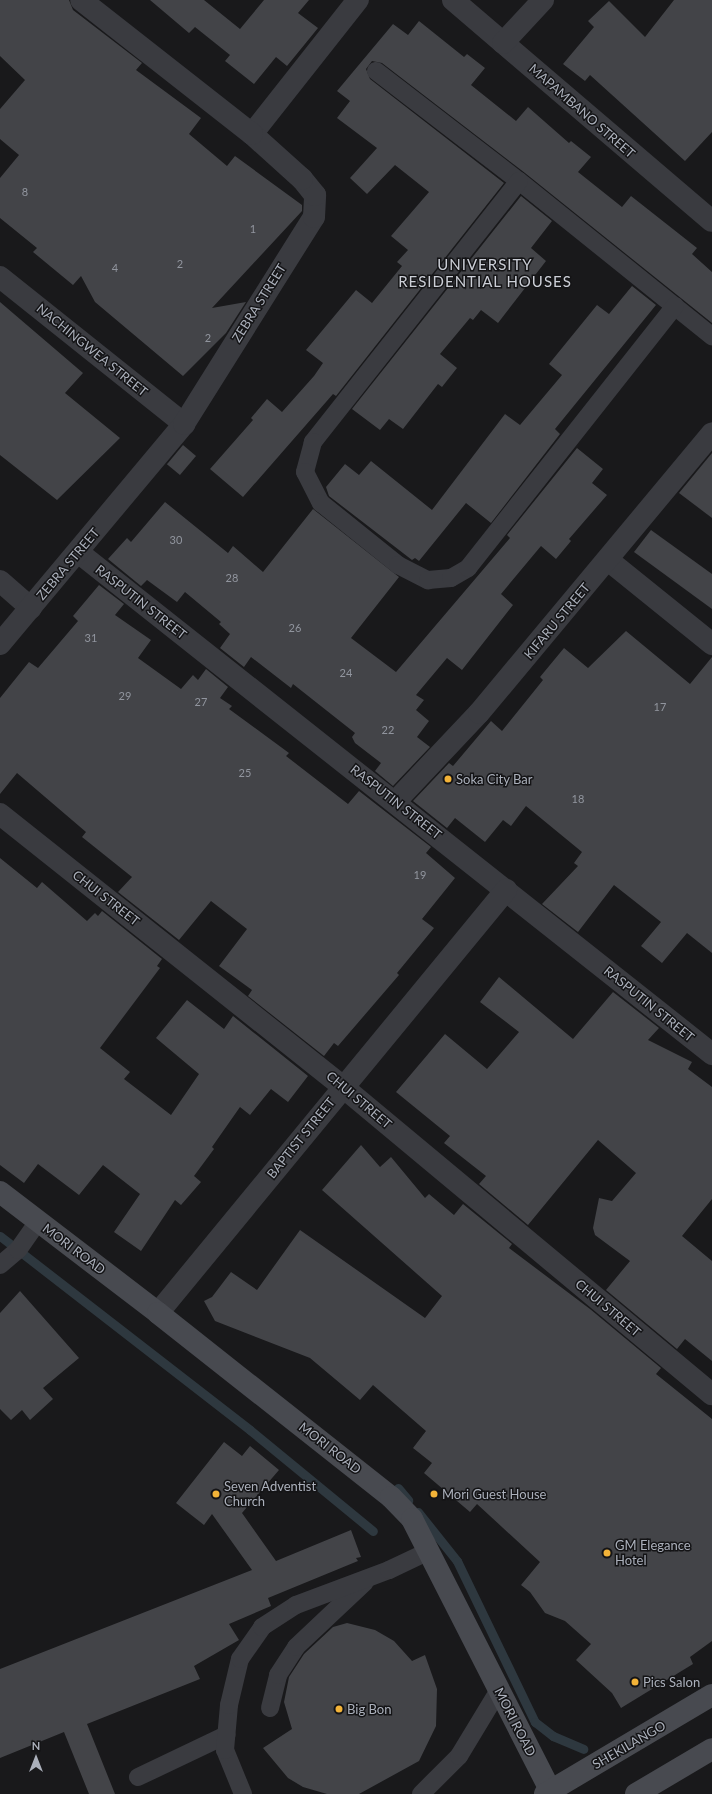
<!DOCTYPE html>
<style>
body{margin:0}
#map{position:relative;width:712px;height:1794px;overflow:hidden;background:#19191b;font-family:Lato,sans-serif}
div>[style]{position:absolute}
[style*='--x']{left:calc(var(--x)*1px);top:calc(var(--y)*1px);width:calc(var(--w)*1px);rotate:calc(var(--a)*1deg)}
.stream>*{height:9px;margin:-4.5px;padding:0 4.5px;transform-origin:4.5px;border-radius:4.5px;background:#2e383f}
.building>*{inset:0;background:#434448;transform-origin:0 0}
.lane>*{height:18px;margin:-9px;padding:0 9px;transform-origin:9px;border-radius:9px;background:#3a3b40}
.street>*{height:22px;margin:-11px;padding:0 11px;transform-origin:11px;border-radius:11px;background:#3a3b40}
.secondary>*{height:22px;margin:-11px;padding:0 11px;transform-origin:11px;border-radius:11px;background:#484a50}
.dots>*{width:11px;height:11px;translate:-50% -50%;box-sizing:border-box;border:2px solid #141416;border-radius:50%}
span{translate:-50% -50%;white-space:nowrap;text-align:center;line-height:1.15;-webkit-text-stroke:3px #141416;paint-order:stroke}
.number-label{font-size:11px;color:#91959e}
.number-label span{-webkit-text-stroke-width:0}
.street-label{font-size:13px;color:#abb0bb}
.poi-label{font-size:13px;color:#abb0bb}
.left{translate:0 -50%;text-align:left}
.quarter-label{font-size:15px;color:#cccfd7;letter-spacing:1px}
.north{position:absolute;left:16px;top:1738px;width:40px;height:40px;-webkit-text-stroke:3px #141416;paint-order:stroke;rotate:0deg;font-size:11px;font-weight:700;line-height:16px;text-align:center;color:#abb0bb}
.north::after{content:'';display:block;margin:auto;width:14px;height:18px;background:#abb0bb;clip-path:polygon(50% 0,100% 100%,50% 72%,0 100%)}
</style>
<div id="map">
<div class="stream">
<i style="--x:0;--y:1236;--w:316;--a:37.8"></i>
<i style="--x:250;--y:1430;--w:159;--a:39.4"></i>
<i style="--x:398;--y:1488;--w:16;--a:50"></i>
<i style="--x:418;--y:1512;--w:63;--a:51.5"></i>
<i style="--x:457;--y:1561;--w:179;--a:64.2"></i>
<i style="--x:535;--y:1722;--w:23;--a:38"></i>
<i style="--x:553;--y:1736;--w:33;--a:23"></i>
</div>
<div class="building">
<i style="clip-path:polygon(0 0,69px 0,73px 10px,142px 63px,136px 70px,201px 118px,189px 134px,227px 166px,235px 156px,302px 205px,302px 211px,212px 308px,246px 302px,226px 333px,183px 376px,95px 302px,81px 276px,73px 285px,33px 252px,37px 248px,0 218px,0 178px,19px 155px,0 139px,0 109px,25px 80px,0 56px)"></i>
<i style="clip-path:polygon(150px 0,204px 0,240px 29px,264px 0,309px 0,298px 13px,318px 28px,287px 66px,276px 57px,254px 84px,225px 61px,230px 55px,195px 27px,189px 33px)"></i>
<i style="clip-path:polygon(674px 0,712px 0,712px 132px,685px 161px,590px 75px,585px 81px,563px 64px,594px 27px,588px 21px,609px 1px,645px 37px)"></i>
<i style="clip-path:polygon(419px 21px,464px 57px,467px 54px,485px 68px,471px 85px,516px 121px,528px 107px,569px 143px,571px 141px,591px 157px,578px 172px,622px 207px,631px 196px,697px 248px,692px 254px,712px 272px,712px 323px,525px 173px,382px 63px,372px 61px,366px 69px,370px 79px,504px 183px,336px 396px,333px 394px,243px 497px,210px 469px,253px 420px,251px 418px,267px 399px,282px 412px,314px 376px,323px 363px,306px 350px,356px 290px,372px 303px,402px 266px,397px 262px,408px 250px,391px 236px,429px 192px,395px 165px,367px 194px,350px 178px,377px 148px,337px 118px,350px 101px,337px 91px,393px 24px,408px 35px)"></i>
<i style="clip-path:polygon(521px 196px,552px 221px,531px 248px,546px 261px,498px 323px,481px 310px,473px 320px,470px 318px,440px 354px,457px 368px,442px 387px,438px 384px,403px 429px,389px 419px,380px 430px,352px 409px)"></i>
<i style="clip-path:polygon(632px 286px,656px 305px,555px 429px,560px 434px,491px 523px,466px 503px,419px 561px,415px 558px,412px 560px,329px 496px,326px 487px,345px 464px,359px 475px,371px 461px,432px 510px,505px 414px,520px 425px,562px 375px,549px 364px,597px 305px,609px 314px)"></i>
<i style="clip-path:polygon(0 302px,83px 373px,65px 393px,120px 438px,57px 500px,0 455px)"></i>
<i style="left:183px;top:445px;width:17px;height:25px;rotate:40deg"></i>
<i style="clip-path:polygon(577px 448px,603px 469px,592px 483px,607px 495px,569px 539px,571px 541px,556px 559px,541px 546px,501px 594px,513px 605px,462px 670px,447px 658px,416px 695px,424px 700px,416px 710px,429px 721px,417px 737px,430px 747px,393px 786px,375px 771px,381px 763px,355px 743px,352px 737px,355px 733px,293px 684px,291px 688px,251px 657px,244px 667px,220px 648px,230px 634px,219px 624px,221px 622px,185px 592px,177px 602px,147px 580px,141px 586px,108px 559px,127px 538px,131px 542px,165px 502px,228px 553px,233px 546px,263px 572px,313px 509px,399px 577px,351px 638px,396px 672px,510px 538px,507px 535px)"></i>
<i style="clip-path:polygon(712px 453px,712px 518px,679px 493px)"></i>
<i style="clip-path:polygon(651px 530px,712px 574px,712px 609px,634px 552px)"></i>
<i style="clip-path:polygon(99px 585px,124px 604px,115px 615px,151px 640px,138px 658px,181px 689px,193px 675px,198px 680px,206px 669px,228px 687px,220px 698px,232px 706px,229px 709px,289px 753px,286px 756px,348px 804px,359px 791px,431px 847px,426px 853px,455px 878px,422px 919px,434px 928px,397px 973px,399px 975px,338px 1046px,334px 1043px,324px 1056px,248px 996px,252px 990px,219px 966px,247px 929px,211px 901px,179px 940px,118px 892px,132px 877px,82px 837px,86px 832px,17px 773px,0 794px,0 698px,29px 662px,38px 668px,78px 621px,73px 616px)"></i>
<i style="clip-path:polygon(626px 631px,690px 684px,712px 657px,712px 953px,687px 933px,662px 963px,641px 946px,661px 922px,614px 885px,578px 932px,542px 904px,578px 866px,574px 863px,582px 852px,526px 806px,511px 826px,503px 820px,485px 842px,455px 818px,447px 828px,413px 801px,449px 763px,453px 766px,491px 721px,502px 731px,543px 680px,540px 677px,564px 648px,588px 668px)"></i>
<i style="clip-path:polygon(0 858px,37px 888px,42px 882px,87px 921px,95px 913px,98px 916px,102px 911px,162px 959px,157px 966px,160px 968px,100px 1048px,130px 1072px,124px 1079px,171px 1115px,199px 1074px,156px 1038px,187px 1000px,224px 1029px,233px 1016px,308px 1076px,288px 1102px,271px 1089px,250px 1115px,240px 1107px,212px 1147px,214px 1149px,194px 1176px,201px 1182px,181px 1205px,175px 1200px,141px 1251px,114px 1232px,140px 1194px,103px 1165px,79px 1195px,38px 1164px,24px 1183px,0 1165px)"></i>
<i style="clip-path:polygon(499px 977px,573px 1039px,613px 992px,659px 1028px,648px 1040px,692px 1062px,688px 1069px,712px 1087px,712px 1199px,682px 1236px,712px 1261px,712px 1361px,685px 1339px,677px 1349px,606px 1290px,630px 1261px,595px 1235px,593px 1228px,599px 1198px,612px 1201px,636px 1173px,598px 1140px,528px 1225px,479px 1184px,486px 1176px,444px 1143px,450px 1136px,396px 1092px,445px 1034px,487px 1069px,519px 1032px,480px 1002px)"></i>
<i style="clip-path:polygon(361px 1145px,380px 1167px,391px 1157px,425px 1198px,429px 1194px,454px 1215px,463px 1204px,512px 1244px,509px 1248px,590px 1309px,661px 1368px,656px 1374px,712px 1419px,712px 1641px,690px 1657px,693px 1664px,621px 1708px,612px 1693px,576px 1660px,591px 1644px,565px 1621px,545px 1613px,530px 1592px,521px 1585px,540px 1562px,477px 1504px,470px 1512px,424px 1473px,432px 1463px,413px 1448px,426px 1431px,373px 1385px,360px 1400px,310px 1358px,215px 1321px,204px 1301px,212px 1297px,231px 1272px,257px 1290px,300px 1230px,425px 1318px,442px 1296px,322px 1190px)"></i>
<i style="clip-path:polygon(20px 1291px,79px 1358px,43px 1388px,53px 1399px,30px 1420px,22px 1410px,11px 1420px,0 1409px,0 1313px)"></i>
<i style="clip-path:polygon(224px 1442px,242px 1456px,250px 1446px,279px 1470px,242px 1513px,276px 1561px,351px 1530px,361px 1557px,356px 1558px,358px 1561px,268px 1598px,271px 1606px,229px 1624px,239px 1640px,194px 1666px,200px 1679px,87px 1724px,115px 1794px,89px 1794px,64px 1732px,0 1758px,0 1669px,252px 1570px,212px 1514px,204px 1525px,176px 1503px)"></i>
<i style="clip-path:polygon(347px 1623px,375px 1630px,394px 1641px,412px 1661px,425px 1655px,437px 1689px,436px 1726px,419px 1761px,359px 1794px,327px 1794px,303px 1787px,288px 1778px,263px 1748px,292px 1729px,284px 1702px,289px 1677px,304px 1654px,333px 1627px)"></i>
</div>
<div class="lane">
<i style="--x:376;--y:71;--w:180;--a:37.6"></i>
<i style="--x:519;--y:181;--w:248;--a:38.8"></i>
<i style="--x:519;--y:181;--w:333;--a:128.3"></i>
<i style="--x:313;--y:442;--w:31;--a:105"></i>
<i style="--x:305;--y:472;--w:35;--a:63"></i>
<i style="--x:321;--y:503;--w:99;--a:38.8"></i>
<i style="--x:398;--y:565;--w:34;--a:27"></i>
<i style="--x:428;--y:580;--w:23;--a:-5"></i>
<i style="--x:451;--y:578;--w:20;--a:-30"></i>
<i style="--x:468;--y:568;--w:334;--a:-51.7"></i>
<i style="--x:0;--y:1265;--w:23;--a:-40"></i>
<i style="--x:18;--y:1250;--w:35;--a:-55"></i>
<i style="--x:270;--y:1708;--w:34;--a:-76"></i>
<i style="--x:278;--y:1675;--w:33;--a:-57"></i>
<i style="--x:296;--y:1647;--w:95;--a:-43.3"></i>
<i style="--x:138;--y:1777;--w:98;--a:-25.5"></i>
<i style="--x:243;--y:1794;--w:48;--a:-112.2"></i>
<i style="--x:225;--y:1750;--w:45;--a:-84.9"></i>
<i style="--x:229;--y:1705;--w:47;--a:-76.6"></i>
<i style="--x:240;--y:1659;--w:39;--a:-55"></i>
<i style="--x:262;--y:1627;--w:40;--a:-32.9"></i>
<i style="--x:296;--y:1605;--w:99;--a:-20.6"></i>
<i style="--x:389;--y:1570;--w:44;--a:-25.4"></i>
<i style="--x:421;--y:1794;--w:54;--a:-45"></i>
<i style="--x:459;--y:1756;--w:77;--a:-58.8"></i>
</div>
<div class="street">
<i style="--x:453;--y:0;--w:340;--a:40.5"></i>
<i style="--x:503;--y:43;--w:59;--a:-47.1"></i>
<i style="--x:252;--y:134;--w:171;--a:-51.7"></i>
<i style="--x:0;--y:277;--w:236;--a:38.6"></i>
<i style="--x:78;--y:552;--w:809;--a:38.37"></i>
<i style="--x:608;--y:560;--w:134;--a:38.9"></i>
<i style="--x:0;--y:581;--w:41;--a:41.1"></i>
<i style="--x:0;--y:644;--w:287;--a:-50.1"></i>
<i style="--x:184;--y:424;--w:244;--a:-57.9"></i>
<i style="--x:314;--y:217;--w:22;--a:-87"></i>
<i style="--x:315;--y:195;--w:21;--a:-129"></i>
<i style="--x:302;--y:179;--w:67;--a:-138"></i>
<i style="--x:252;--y:134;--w:217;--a:-141.9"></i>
<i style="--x:395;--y:802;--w:122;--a:-46.7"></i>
<i style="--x:479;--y:713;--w:364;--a:-50.2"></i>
<i style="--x:0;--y:814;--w:438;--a:38.5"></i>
<i style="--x:343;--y:1087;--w:480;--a:39.8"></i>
<i style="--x:158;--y:1313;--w:548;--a:-50.56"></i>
</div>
<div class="secondary">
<i style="--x:0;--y:1192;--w:199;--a:37.4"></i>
<i style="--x:158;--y:1313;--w:297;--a:38.3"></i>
<i style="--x:391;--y:1497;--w:30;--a:46"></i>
<i style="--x:412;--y:1519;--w:309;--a:63"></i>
<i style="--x:545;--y:1794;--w:194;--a:-30.7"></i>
<i style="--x:636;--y:1794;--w:88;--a:-30.6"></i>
</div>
<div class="dots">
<i style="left:448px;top:779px;background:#f3b338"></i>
<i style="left:216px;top:1494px;background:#f3b338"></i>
<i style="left:434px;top:1494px;background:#f3b338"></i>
<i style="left:607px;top:1553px;background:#f3b338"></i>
<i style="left:635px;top:1682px;background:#f3b338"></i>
<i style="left:339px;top:1709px;background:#f3b338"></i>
</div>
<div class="number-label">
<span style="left:25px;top:192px">8</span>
<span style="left:253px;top:229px">1</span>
<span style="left:180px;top:264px">2</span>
<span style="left:115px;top:268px">4</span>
<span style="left:208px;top:338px">2</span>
<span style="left:176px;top:540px">30</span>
<span style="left:232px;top:578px">28</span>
<span style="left:295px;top:628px">26</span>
<span style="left:91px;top:638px">31</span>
<span style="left:346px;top:673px">24</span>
<span style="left:125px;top:696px">29</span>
<span style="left:201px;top:702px">27</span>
<span style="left:660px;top:707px">17</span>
<span style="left:388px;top:730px">22</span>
<span style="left:245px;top:773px">25</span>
<span style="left:578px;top:799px">18</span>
<span style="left:420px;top:875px">19</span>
</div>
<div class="street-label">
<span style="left:582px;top:111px;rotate:41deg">MAPAMBANO STREET</span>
<span style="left:259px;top:303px;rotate:-58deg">ZEBRA STREET</span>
<span style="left:92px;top:350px;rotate:39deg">NACHINGWEA STREET</span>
<span style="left:68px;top:564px;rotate:-50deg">ZEBRA STREET</span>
<span style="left:141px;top:602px;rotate:38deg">RASPUTIN STREET</span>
<span style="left:557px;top:621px;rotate:-50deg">KIFARU STREET</span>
<span style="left:396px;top:802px;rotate:38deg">RASPUTIN STREET</span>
<span style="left:106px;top:898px;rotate:38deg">CHUI STREET</span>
<span style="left:649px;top:1004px;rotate:39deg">RASPUTIN STREET</span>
<span style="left:359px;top:1100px;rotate:40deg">CHUI STREET</span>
<span style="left:301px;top:1138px;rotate:-51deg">BAPTIST STREET</span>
<span style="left:74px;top:1249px;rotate:37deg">MORI ROAD</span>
<span style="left:608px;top:1308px;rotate:40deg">CHUI STREET</span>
<span style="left:330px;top:1448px;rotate:38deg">MORI ROAD</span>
<span style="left:515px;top:1722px;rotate:63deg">MORI ROAD</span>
<span style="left:629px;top:1745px;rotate:-30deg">SHEKILANGO</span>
</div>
<div class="poi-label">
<span class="left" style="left:456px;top:779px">Soka City Bar</span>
<span class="left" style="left:224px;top:1494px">Seven Adventist<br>Church</span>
<span class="left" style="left:442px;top:1494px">Mori Guest House</span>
<span class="left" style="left:615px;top:1553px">GM Elegance<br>Hotel</span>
<span class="left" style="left:643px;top:1682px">Pics Salon</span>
<span class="left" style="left:347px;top:1709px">Big Bon</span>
</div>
<div class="quarter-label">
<span style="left:485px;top:273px">UNIVERSITY<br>RESIDENTIAL HOUSES</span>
</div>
<div class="north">N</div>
</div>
